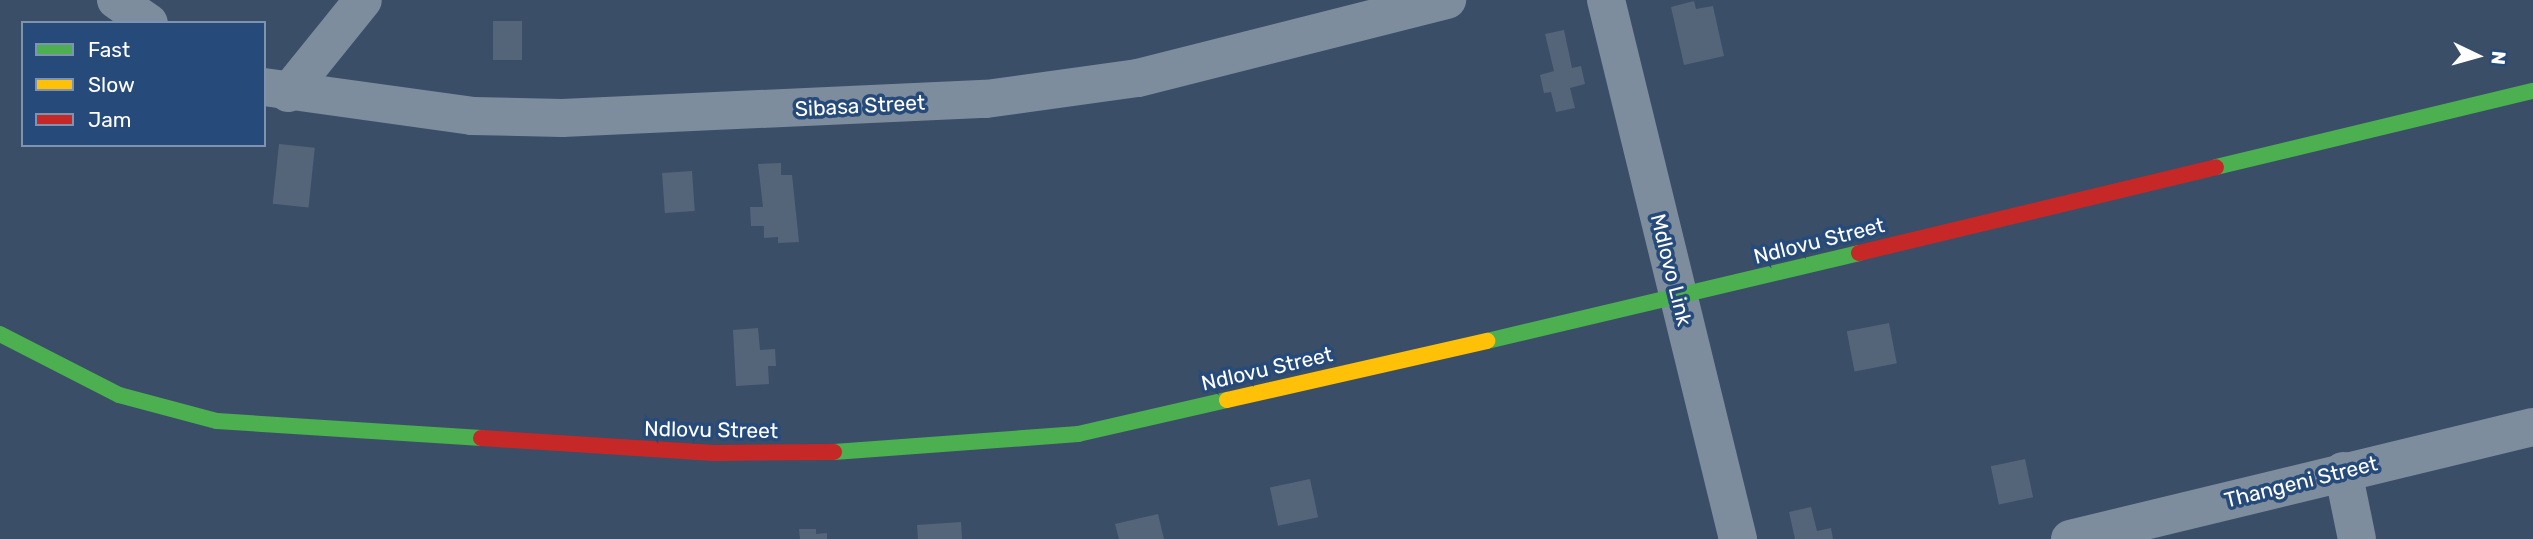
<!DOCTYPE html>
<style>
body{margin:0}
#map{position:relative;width:2533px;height:539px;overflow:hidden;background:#3a4e67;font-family:Rubik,sans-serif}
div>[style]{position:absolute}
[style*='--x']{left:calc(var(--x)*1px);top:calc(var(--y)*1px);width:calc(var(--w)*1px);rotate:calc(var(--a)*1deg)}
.building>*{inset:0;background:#546579;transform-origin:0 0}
.street>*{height:38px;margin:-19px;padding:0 19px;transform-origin:19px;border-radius:19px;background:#7e8d9e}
.fast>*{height:16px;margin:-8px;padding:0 8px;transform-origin:8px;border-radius:8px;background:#4caf50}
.slow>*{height:16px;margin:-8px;padding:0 8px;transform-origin:8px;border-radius:8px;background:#ffc107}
.jam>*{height:16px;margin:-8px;padding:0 8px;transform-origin:8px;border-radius:8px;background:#c62828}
span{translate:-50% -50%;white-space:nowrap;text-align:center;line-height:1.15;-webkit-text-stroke:7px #264b7b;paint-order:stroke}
.street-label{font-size:21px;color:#fff}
.legend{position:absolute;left:21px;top:21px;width:245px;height:126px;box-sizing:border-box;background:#264b7b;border:2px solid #7d93b0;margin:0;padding:9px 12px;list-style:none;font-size:21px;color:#fff}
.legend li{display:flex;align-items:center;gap:14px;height:35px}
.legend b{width:35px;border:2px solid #7d93b0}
.north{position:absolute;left:2442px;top:21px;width:70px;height:70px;-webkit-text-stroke:5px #264b7b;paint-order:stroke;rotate:95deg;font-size:19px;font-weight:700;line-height:28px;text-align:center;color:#fff}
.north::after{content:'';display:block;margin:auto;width:24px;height:32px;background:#fff;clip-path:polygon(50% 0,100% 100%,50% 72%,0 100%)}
</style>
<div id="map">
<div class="building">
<i style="clip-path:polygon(1694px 1px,1696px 9px,1713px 6px,1724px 56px,1684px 65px,1671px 7px)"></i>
<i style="left:493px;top:21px;width:29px;height:39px"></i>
<i style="clip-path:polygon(1564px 30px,1572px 68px,1581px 66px,1585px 84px,1570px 88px,1575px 108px,1556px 112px,1551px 92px,1544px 93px,1540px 75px,1554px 71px,1545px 34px)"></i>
<i style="left:279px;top:144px;width:36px;height:60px;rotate:6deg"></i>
<i style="clip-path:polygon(781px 163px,781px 175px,792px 175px,799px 242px,778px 243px,778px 237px,764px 238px,764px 226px,751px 226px,750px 207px,763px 207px,758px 164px)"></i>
<i style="left:692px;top:171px;width:40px;height:30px;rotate:86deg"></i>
<i style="left:1889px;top:323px;width:41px;height:43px;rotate:79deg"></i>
<i style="clip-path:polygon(758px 328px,760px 350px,775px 349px,776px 366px,768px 366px,769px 384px,736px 386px,733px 330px)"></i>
<i style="left:2025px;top:459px;width:39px;height:35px;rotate:78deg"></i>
<i style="left:1310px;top:479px;width:39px;height:41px;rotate:78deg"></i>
<i style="clip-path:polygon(1811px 507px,1817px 531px,1831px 528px,1833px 539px,1795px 539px,1789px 512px)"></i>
<i style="clip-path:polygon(1158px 514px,1164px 539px,1119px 539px,1115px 524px)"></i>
<i style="clip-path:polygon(961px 522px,962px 539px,918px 539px,917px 525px)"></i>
<i style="clip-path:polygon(799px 529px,816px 529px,816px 534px,827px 533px,827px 539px,800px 539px)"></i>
</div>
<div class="street">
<i style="--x:116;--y:0;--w:40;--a:34.9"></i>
<i style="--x:1606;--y:0;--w:555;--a:76.24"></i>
<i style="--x:264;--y:87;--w:210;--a:7.9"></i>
<i style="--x:472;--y:116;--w:90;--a:1.3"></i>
<i style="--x:562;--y:118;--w:424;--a:-2.6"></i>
<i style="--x:986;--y:99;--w:153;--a:-7.9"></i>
<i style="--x:1138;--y:78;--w:319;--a:-14.2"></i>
<i style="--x:288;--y:93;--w:119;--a:-51.1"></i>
<i style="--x:2343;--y:471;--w:69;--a:78.4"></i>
<i style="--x:2070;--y:539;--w:476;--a:-13.6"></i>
</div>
<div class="fast">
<i style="--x:2216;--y:167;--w:326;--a:-13.5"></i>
<i style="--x:0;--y:334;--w:134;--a:27.1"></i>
<i style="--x:119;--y:395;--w:101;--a:14.9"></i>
<i style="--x:217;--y:421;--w:265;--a:3.7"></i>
<i style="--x:1487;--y:341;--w:382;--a:-13.3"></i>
<i style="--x:834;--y:452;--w:245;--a:-4.2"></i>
<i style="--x:1078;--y:434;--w:153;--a:-12.9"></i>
</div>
<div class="slow">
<i style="--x:1227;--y:400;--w:267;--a:-12.8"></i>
</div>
<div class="jam">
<i style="--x:1859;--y:253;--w:367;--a:-13.5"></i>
<i style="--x:481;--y:438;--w:233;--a:3.7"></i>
<i style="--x:714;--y:453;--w:120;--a:-0.5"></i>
</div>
<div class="street-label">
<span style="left:860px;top:106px;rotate:-3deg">Sibasa Street</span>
<span style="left:1819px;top:241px;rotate:-14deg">Ndlovu Street</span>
<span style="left:1671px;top:270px;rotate:76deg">Mdlovo Link</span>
<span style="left:1267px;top:369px;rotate:-13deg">Ndlovu Street</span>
<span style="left:711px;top:430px;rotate:1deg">Ndlovu Street</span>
<span style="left:2301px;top:482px;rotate:-14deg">Thangeni Street</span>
</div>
<ul class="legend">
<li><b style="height:9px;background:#4caf50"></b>Fast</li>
<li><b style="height:9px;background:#ffc107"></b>Slow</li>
<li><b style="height:9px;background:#c62828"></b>Jam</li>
</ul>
<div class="north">N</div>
</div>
